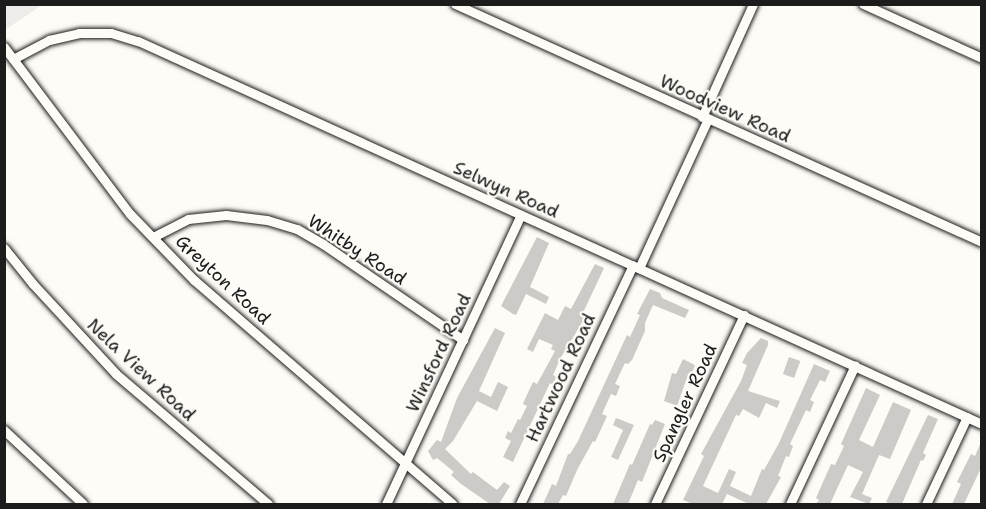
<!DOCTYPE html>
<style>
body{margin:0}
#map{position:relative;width:986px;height:509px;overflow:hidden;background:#fdfcf7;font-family:"Shantell Sans",sans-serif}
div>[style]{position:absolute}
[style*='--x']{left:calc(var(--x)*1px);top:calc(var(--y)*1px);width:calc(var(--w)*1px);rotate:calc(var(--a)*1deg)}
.built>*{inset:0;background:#eeede9}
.building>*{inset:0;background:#cccbc8;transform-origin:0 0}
.roads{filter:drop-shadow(0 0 2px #1c1c1c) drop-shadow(0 0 2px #1c1c1c)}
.street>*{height:9px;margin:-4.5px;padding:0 4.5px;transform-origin:4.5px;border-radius:4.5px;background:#fdfcf7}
span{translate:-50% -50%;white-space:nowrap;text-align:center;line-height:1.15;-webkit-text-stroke:4.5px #fdfcf7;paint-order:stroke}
.street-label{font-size:18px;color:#1c1c1c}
.frame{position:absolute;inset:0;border:6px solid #1c1c1c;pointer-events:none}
</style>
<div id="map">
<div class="built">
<i style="clip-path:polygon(5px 4px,42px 4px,42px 5px,5px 30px)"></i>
</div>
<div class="building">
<i style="clip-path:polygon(537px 237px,549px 243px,530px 287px,549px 297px,546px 304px,526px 294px,516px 315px,513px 314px,501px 306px)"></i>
<i style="clip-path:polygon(595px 264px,604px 268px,582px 315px,586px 316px,560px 359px,553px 375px,556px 377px,553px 385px,550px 383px,513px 462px,503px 457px,511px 441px,505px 438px,508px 431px,511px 433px,518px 419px,520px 420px,527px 406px,523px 404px,525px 399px,533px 382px,537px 384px,555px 351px,551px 349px,553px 345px,539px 339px,533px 352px,527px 349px,545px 313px,558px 320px,565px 306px,571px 309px)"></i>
<i style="clip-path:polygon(650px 289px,660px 293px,662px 298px,689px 310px,685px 318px,653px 305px,645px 323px,645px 331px,632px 360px,628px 364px,625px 363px,615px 384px,620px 386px,616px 396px,611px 394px,602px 414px,607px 416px,595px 442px,593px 441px,577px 470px,566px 496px,563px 495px,558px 504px,543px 504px,552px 484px,556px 486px,568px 454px,570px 454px,578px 441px,627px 335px,630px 337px,640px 315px,637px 314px)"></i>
<i style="clip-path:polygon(495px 328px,505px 333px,479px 391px,491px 397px,498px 382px,508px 387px,497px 411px,477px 401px,453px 441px,445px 449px,471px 474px,473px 472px,497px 490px,504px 482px,510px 486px,499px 504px,490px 504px,461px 484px,451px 475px,454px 472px,437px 458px,433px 460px,428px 451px,437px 440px,441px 442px,457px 398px)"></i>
<i style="clip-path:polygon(761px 338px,768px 341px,768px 345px,748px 391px,780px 401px,777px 408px,766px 403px,759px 418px,743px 409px,739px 416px,736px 415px,703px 486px,718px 493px,729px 469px,736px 472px,730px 486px,751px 496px,762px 469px,764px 470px,779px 443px,814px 364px,830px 371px,825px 382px,820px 380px,810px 400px,814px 402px,810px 412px,806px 410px,790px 444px,793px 446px,789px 457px,786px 456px,778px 476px,781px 477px,766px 504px,749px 504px,727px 494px,722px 504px,693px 504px,683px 500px,704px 456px,701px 454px,741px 381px,747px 365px,742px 363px,747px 353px)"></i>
<i style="left:789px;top:357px;width:12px;height:18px;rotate:20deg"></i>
<i style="clip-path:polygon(683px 359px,695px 365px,691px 376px,688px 375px,677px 406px,675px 405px,664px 401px,672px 373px,676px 374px)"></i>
<i style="clip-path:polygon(866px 388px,880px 395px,859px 440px,873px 447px,893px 402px,911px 410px,890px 459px,879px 455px,862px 494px,872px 498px,869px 504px,850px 497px,863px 472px,848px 465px,830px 504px,816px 504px,819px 500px,816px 498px,831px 464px,835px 465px,844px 446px,841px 444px)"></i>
<i style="clip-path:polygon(928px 415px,938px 419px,923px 453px,926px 455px,923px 461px,921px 460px,902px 504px,891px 504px,886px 502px)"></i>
<i style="clip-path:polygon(616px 418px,634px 425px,618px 460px,611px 457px,623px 430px,613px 425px)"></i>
<i style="clip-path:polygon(655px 420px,665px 424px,642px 482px,638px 480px,628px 504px,613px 504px,630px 464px,632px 465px,650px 424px,652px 425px)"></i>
<i style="clip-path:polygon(981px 442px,981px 468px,964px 504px,952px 504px,961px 484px,957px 482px,971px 454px,975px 456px)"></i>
</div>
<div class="roads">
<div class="street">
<i style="--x:455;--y:4;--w:578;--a:24.3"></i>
<i style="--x:863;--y:4;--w:131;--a:24.4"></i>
<i style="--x:4;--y:47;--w:209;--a:53"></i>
<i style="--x:130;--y:214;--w:92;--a:45.9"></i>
<i style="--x:194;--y:280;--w:342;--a:40.9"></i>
<i style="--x:13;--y:59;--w:41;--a:-27.8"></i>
<i style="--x:49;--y:40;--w:31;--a:-13"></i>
<i style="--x:79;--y:33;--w:32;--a:0"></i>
<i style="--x:111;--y:33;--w:28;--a:17"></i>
<i style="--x:138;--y:41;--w:927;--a:24.41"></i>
<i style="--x:702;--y:117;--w:124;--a:-65.7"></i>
<i style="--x:153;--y:237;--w:39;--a:-27"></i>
<i style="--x:188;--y:219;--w:38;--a:-6"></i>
<i style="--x:226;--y:215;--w:41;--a:7"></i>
<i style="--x:267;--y:220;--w:31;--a:17"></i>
<i style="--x:297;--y:229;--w:30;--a:30"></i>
<i style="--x:323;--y:244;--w:170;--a:34.4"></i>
<i style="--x:4;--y:248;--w:46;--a:51.1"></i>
<i style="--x:33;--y:284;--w:122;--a:47.3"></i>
<i style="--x:116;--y:374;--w:200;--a:40.5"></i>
<i style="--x:639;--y:268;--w:164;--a:-65.2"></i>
<i style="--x:4;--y:430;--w:108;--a:43.1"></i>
<i style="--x:386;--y:504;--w:319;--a:-65"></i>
<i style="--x:520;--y:504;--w:264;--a:-64.7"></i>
<i style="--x:655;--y:504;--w:209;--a:-64.8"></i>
<i style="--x:790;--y:504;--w:153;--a:-64.9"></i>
<i style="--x:926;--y:504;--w:96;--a:-64.8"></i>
</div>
</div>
<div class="street-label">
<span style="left:725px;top:109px;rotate:24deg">Woodview Road</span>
<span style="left:506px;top:190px;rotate:24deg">Selwyn Road</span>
<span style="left:357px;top:250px;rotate:33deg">Whitby Road</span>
<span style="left:223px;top:280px;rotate:43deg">Greyton Road</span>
<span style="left:439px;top:353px;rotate:-65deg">Winsford Road</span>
<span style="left:141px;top:370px;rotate:43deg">Nela View Road</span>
<span style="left:561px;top:378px;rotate:-65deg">Hartwood Road</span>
<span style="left:685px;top:403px;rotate:-65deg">Spangler Road</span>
</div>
<div class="frame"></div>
</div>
